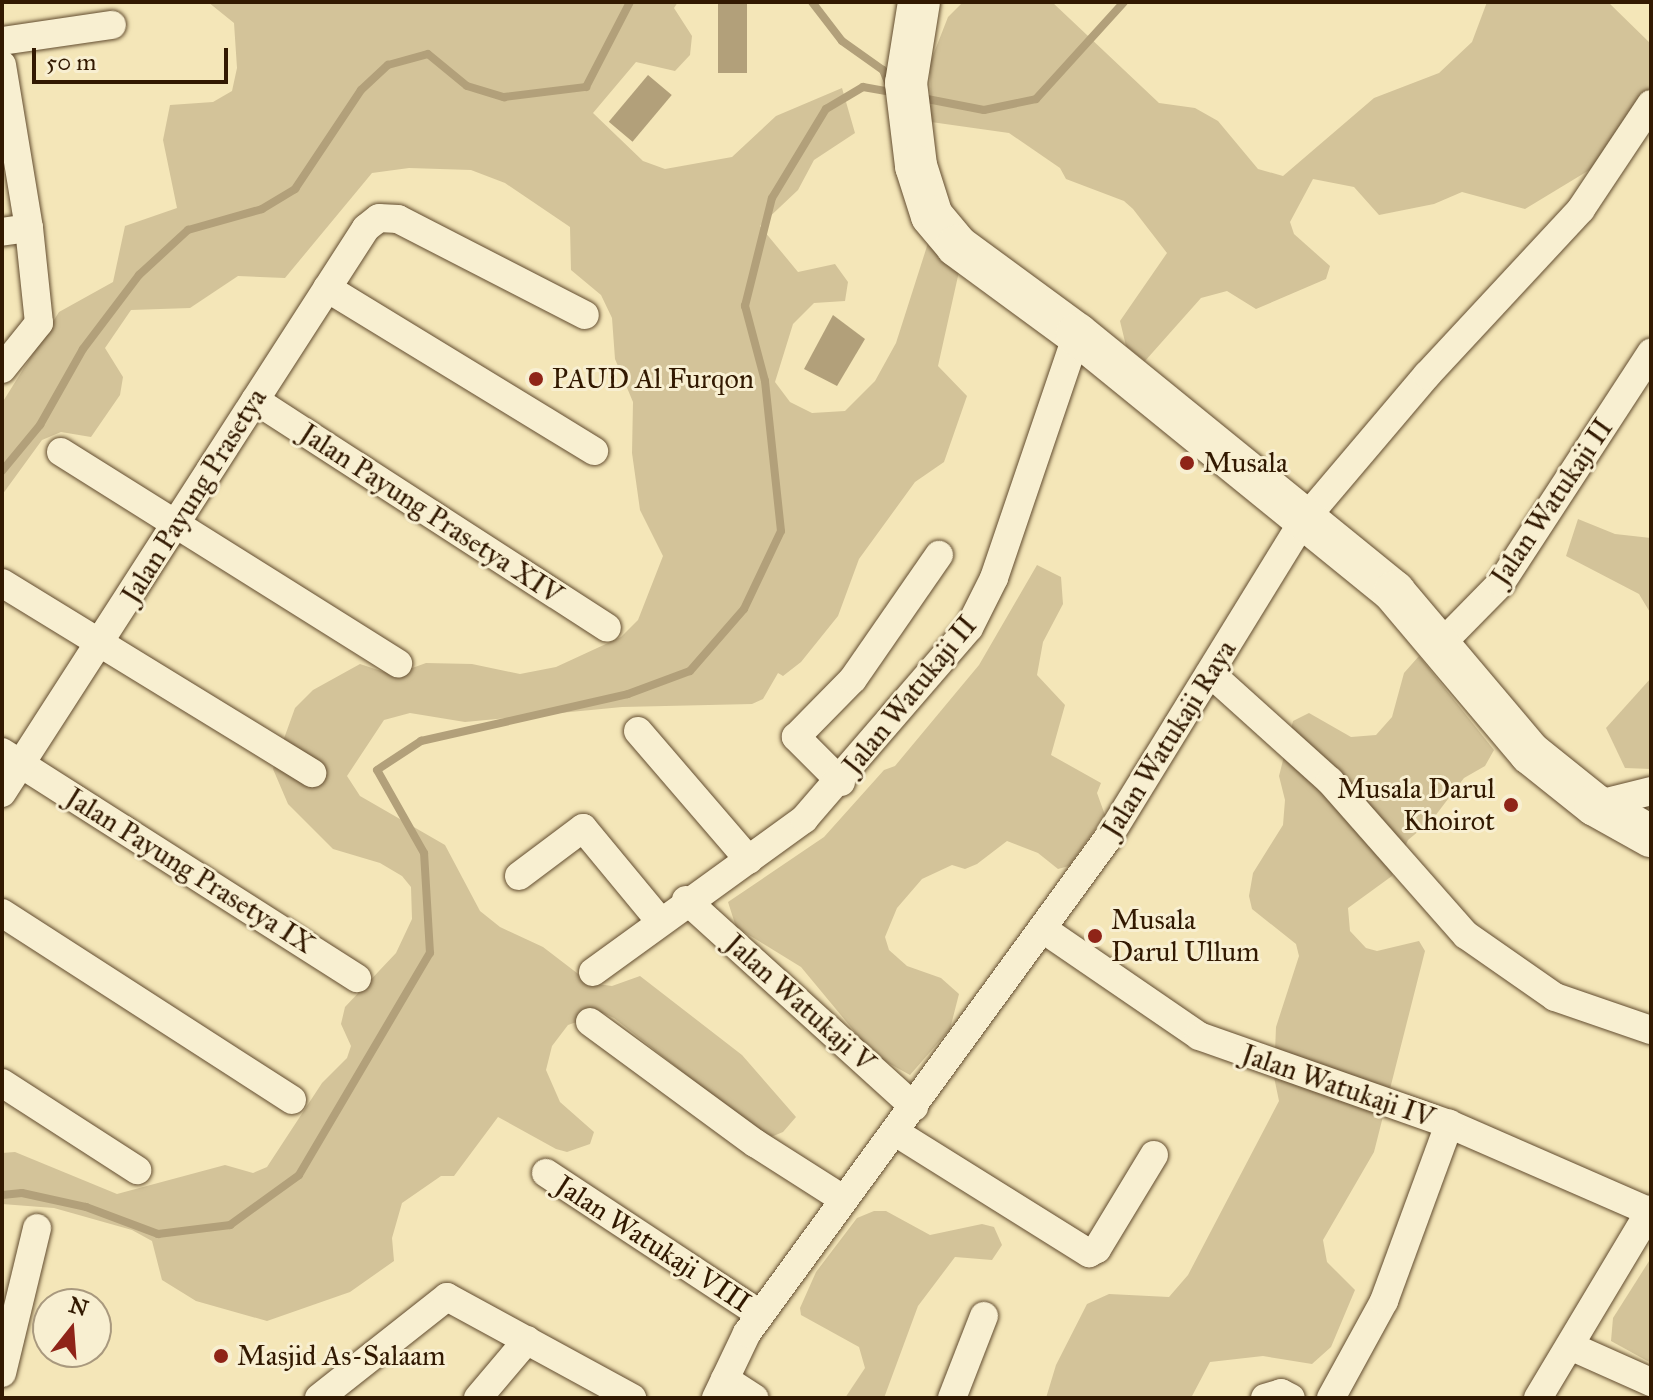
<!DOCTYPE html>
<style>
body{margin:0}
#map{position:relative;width:1653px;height:1400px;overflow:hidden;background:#f4e6b8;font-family:"IM FELL Great Primer",serif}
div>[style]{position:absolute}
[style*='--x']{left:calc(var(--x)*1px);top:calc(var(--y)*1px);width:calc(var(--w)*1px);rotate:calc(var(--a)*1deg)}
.green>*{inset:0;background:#d3c399}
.water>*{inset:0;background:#b2a07a;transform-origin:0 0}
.stream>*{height:8px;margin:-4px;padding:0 4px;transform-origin:4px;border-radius:4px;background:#b2a07a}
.roads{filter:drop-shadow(0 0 2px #624c2f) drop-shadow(0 0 2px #624c2f)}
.street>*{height:28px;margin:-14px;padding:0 14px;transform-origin:14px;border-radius:14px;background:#f8efd1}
.secondary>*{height:42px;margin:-21px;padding:0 21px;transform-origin:21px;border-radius:21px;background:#f8efd1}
.dots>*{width:22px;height:22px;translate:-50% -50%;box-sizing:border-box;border:4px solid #f8efd1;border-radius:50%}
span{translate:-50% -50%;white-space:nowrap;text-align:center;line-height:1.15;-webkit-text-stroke:6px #f8efd1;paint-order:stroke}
.poi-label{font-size:28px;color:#321901}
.left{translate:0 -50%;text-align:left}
.right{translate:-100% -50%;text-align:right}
.street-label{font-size:28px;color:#321901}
.frame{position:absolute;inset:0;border:4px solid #321901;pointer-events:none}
.north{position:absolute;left:32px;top:1288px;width:80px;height:80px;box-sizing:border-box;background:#f8efd1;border:2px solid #a9997e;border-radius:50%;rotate:17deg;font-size:22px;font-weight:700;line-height:32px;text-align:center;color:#321901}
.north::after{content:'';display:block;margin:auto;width:28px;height:36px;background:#8f2418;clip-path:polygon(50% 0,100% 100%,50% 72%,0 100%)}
.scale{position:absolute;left:32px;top:48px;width:196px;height:36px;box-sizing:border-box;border:4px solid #321901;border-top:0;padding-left:10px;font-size:24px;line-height:28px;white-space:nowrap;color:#321901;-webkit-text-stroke:6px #f8efd1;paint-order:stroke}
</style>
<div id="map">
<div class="green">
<i style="clip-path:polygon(208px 2px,678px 2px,674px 8px,692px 36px,690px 55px,675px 71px,636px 62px,593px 113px,643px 161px,665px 169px,732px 157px,776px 116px,842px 88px,855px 133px,814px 160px,798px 190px,760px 226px,798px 272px,835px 264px,848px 282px,845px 301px,814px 303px,793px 324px,775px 382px,790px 402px,812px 413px,845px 411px,875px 381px,896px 343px,928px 243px,960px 267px,938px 366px,967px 396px,944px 462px,915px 482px,859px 559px,838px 616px,801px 662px,783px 676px,778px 673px,763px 699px,752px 704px,622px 707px,465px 722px,410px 713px,384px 720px,347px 776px,360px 796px,445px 845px,480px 911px,500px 927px,543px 947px,590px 983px,612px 986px,640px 976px,742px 1055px,796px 1117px,783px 1132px,771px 1137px,760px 1133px,614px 1018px,603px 1013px,568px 1025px,552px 1046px,546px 1070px,560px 1102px,594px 1132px,590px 1144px,567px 1152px,556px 1149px,498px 1117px,454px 1176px,441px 1176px,402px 1203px,392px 1238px,394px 1261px,350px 1292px,267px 1321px,196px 1301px,162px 1280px,152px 1241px,132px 1230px,54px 1208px,2px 1204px,2px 1153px,15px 1152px,117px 1194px,225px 1165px,253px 1173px,267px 1167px,322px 1083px,347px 1058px,351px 1046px,341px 1024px,345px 1007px,396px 953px,412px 919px,411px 887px,402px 876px,380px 863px,333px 849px,288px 804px,273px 769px,295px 708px,313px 690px,360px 664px,393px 675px,426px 663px,472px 664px,520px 674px,556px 667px,621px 637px,638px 620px,663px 556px,640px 510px,632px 453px,633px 402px,615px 359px,612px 318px,601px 295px,571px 270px,570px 227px,505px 183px,471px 170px,409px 168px,372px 173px,285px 278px,238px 276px,190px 308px,131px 310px,105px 348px,123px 377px,120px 395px,91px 437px,61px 432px,42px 440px,2px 495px,2px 403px,59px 312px,113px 282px,125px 226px,177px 208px,163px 140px,170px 105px,213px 102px,232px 91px,237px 68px,234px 23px)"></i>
<i style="clip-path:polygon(963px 2px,1052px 2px,1159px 103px,1195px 108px,1218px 121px,1258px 169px,1283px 176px,1374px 98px,1439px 73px,1472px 42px,1487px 2px,1608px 2px,1651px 44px,1651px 132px,1635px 106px,1596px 166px,1525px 209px,1462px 192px,1434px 204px,1379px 215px,1354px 187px,1313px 179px,1290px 222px,1294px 234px,1330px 266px,1326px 279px,1256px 309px,1227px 291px,1201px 298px,1145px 361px,1126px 346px,1120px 321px,1167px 253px,1133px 209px,1124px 201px,1066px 179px,1060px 168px,1009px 133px,931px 122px,930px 63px,948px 17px)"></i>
<i style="clip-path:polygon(1578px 519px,1615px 534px,1651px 538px,1651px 614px,1639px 594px,1566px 556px)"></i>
<i style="clip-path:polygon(1037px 565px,1061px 577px,1063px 604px,1043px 642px,1037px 675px,1065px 705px,1051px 755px,1101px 783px,1097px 793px,1105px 815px,1069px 866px,1058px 869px,1038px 853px,1007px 841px,977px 864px,965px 869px,952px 865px,922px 879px,897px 908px,885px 937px,889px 950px,907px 966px,941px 978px,959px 994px,950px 1029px,910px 1075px,874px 1055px,801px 967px,736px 927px,728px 902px,824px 837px,884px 770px,895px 766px,979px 665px)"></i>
<i style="clip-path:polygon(1419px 656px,1494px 750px,1485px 766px,1464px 778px,1432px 820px,1408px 840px,1392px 876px,1348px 908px,1350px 931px,1366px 948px,1377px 951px,1419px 941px,1425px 951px,1374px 1152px,1323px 1240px,1327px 1262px,1355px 1290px,1331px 1347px,1312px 1364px,1263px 1356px,1210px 1362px,1191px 1398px,1046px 1398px,1056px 1365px,1087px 1304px,1109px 1294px,1169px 1297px,1188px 1275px,1279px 1101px,1274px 1077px,1276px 1027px,1299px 956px,1296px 944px,1252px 909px,1249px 896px,1253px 873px,1283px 825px,1285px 800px,1279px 776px,1293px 721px,1309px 713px,1351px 737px,1376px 735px,1392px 717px,1404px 673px)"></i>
<i style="clip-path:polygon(1651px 678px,1651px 769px,1625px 768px,1606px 728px)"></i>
<i style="clip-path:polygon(874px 1211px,886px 1211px,930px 1235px,982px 1224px,994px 1227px,1002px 1245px,992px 1260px,955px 1257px,918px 1306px,884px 1398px,845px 1398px,865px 1368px,859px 1347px,801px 1315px,800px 1308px,816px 1272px,857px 1218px)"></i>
<i style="clip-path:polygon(1651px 1258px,1651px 1363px,1611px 1341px,1613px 1318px)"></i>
</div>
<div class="water">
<i style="left:718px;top:2px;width:29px;height:71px"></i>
<i style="left:648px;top:75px;width:31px;height:61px;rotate:40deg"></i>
<i style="clip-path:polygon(833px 315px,865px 339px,837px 386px,804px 369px)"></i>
</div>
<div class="stream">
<i style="--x:812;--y:2;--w:49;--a:52.4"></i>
<i style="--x:842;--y:41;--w:50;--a:35.3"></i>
<i style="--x:883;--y:70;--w:16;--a:68"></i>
<i style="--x:922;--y:98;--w:63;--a:11"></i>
<i style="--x:984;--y:110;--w:53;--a:-11.9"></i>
<i style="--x:1036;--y:99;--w:131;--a:-47.8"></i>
<i style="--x:2;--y:471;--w:60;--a:-50.4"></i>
<i style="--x:40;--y:425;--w:87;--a:-60.5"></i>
<i style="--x:83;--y:349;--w:93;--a:-52.9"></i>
<i style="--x:139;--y:275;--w:67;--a:-42.6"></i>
<i style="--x:188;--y:230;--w:77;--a:-15.8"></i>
<i style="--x:262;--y:209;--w:39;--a:-31"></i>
<i style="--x:295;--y:189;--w:119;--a:-56.3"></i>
<i style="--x:361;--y:90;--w:37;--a:-43"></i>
<i style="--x:388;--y:65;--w:41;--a:-15.4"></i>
<i style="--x:428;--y:54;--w:50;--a:39.4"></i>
<i style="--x:467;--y:86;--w:39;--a:17"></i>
<i style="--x:504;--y:97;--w:83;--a:-7"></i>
<i style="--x:586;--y:87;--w:96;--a:-62.6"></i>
<i style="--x:2;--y:1195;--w:20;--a:-6"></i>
<i style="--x:22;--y:1193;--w:66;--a:12.3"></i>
<i style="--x:86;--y:1207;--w:77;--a:20.6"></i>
<i style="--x:158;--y:1234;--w:73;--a:-7.1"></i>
<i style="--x:230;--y:1225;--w:85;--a:-35.9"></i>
<i style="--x:299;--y:1175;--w:258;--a:-59.5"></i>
<i style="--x:430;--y:953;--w:100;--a:-93.4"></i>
<i style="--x:424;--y:853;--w:95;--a:-119.5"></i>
<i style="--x:377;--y:770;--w:53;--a:-33.4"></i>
<i style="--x:421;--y:741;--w:212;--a:-12.8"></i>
<i style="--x:628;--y:694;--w:66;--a:-20.4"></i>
<i style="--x:690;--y:671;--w:82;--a:-48.9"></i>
<i style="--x:744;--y:609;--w:86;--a:-64.6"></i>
<i style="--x:781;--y:531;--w:151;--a:-96.1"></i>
<i style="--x:765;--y:381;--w:78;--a:-104.9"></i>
<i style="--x:745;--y:306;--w:111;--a:-76"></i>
<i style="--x:772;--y:198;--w:104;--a:-58.8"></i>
<i style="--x:826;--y:109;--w:43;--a:-30.7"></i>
<i style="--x:863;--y:87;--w:35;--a:10"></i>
</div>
<div class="roads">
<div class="street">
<i style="--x:2;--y:41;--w:111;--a:-8.3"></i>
<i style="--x:2;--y:65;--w:165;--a:80.6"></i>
<i style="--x:29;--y:228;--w:27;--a:172"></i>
<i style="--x:327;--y:288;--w:313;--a:31.4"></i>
<i style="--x:2;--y:369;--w:59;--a:-51.2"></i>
<i style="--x:39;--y:323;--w:96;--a:-96"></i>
<i style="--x:255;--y:400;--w:419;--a:32.9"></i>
<i style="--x:61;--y:452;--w:398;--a:32.1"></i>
<i style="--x:2;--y:583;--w:364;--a:31.5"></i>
<i style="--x:1442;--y:643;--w:84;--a:-45.5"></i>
<i style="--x:1501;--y:583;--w:275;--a:-56.9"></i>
<i style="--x:1210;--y:673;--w:161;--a:42"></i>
<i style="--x:1330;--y:781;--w:205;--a:48.6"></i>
<i style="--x:1466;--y:935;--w:108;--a:34.9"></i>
<i style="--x:1555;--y:997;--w:102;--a:19"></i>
<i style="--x:638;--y:731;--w:170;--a:49.3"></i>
<i style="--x:2;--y:752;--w:421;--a:32.5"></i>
<i style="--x:841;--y:782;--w:64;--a:-135"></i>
<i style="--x:796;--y:737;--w:81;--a:-45.5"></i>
<i style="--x:853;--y:679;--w:151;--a:-55.3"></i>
<i style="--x:2;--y:793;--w:672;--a:-57.21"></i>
<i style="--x:366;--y:228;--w:16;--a:-38"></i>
<i style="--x:379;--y:218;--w:19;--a:3"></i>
<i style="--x:398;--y:219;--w:210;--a:27.2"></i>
<i style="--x:1595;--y:805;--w:58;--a:-14"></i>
<i style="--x:519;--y:876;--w:80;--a:-36.9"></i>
<i style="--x:583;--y:828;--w:121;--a:50.4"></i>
<i style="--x:686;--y:900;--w:308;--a:42.2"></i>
<i style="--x:2;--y:913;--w:345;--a:32.8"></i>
<i style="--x:1043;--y:929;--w:189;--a:34.4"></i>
<i style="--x:1199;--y:1036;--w:265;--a:19.4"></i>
<i style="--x:1449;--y:1124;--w:219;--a:23.6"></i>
<i style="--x:593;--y:972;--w:261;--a:-35.9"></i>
<i style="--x:804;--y:819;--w:252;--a:-49.2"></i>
<i style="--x:969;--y:628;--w:56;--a:-63.4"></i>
<i style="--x:994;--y:578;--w:258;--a:-71.2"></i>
<i style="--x:590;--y:1022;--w:205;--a:36.3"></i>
<i style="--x:755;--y:1143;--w:104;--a:32.5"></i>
<i style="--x:2;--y:1083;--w:161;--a:32.8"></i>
<i style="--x:895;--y:1132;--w:229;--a:32"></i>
<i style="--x:1089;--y:1253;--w:9;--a:-27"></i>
<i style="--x:1097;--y:1249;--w:110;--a:-58.8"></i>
<i style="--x:546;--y:1173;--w:256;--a:33.4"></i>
<i style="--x:1570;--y:1346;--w:89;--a:24"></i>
<i style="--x:2;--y:1373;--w:149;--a:-76.4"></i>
<i style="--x:725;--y:1379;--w:35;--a:33"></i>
<i style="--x:319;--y:1398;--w:163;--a:-38.3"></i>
<i style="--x:447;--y:1297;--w:211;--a:28.6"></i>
<i style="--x:478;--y:1398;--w:76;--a:-49.8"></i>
<i style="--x:716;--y:1398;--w:72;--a:-64.5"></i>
<i style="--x:747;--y:1333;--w:613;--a:-53.9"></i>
<i style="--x:1108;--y:838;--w:374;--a:-58.4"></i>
<i style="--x:1304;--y:520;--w:190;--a:-49.7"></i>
<i style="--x:1427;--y:375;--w:226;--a:-47.1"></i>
<i style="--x:1581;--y:209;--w:126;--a:-56.3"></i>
<i style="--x:952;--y:1398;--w:88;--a:-68.7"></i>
<i style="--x:1265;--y:1398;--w:17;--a:-17"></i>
<i style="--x:1281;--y:1393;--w:11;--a:27"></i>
<i style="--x:1331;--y:1398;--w:111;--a:-61.3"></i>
<i style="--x:1384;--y:1301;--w:189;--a:-69.8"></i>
<i style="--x:1538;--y:1398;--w:220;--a:-59.1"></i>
</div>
<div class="secondary">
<i style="--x:919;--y:2;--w:82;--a:99.1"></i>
<i style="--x:906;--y:83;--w:84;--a:83.1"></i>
<i style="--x:916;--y:166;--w:52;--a:72.3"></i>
<i style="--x:932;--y:216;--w:39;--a:50"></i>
<i style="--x:957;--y:246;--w:149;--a:36.3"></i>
<i style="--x:1077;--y:334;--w:409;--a:39.1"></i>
<i style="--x:1394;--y:592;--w:211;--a:49.8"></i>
<i style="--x:1530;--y:753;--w:83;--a:38.7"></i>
<i style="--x:1595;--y:805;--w:64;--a:29"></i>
</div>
</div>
<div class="dots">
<i style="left:536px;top:379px;background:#8f2418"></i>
<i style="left:1187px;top:463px;background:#8f2418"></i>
<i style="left:1511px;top:805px;background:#8f2418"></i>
<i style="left:1095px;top:936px;background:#8f2418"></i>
<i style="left:221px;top:1356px;background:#8f2418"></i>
</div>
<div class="poi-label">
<span class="left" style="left:552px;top:379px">PAUD Al Furqon</span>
<span class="left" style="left:1203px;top:463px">Musala</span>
<span class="right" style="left:1495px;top:805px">Musala Darul<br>Khoirot</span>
<span class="left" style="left:1111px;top:936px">Musala<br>Darul Ullum</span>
<span class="left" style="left:237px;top:1356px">Masjid As-Salaam</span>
</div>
<div class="street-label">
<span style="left:194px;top:496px;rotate:-58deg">Jalan Payung Prasetya</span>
<span style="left:1552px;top:502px;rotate:-56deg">Jalan Watukaji II</span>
<span style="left:431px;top:514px;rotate:33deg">Jalan Payung Prasetya XIV</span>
<span style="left:910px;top:695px;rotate:-51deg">Jalan Watukaji II</span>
<span style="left:1169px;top:739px;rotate:-58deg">Jalan Watukaji Raya</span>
<span style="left:190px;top:871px;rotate:32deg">Jalan Payung Prasetya IX</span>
<span style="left:800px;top:1003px;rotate:42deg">Jalan Watukaji V</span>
<span style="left:1338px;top:1086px;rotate:19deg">Jalan Watukaji IV</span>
<span style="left:653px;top:1244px;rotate:33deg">Jalan Watukaji VIII</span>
</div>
<div class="frame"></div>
<div class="north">N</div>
<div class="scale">50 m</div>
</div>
